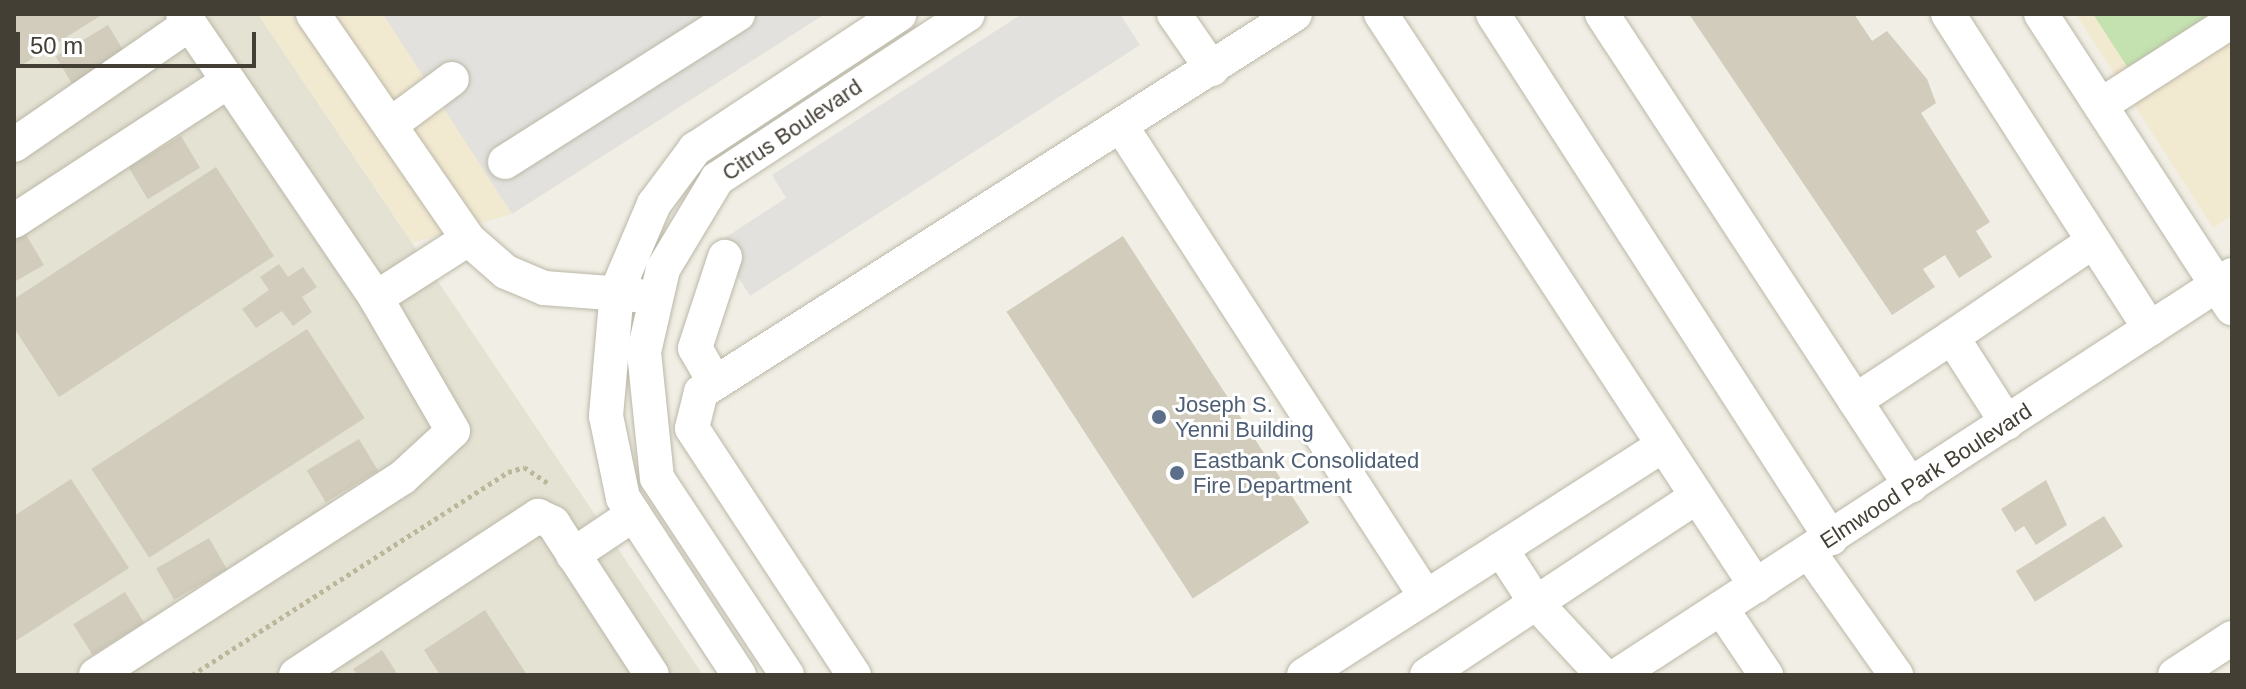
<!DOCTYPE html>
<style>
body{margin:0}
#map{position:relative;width:2246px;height:689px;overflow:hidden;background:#f1efe5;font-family:Arial,sans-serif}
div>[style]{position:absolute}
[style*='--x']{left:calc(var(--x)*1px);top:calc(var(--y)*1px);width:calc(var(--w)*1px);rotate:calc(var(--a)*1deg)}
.residential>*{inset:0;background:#e4e2d3}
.commercial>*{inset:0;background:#f2e9d1}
.green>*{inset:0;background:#c3e2b0}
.parking>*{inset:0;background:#e2e1dd}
.building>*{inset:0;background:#d1ccbb;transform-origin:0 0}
.path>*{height:5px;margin-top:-2.5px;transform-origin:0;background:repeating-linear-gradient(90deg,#bcb69a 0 4px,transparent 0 8px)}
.roads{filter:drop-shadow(0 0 2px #bbb8a8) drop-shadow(0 0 2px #bbb8a8)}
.minor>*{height:34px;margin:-17px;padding:0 17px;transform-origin:17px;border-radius:17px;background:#fff}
.dots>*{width:22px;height:22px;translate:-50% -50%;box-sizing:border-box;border:4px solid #fff;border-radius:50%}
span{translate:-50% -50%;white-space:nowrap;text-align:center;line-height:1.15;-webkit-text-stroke:6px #fff;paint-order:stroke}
.street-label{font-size:22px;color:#433f35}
.service-label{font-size:22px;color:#4e5e75}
.left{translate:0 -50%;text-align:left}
.frame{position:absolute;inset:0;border:16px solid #433f35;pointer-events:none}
.scale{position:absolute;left:16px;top:32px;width:240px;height:36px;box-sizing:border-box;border:4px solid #433f35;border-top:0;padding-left:10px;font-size:24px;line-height:28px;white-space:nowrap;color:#433f35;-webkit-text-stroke:6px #fff;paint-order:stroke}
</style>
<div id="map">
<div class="residential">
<i style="clip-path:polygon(14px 14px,258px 14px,703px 675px,14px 675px)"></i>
</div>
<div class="commercial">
<i style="clip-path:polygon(258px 14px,825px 14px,512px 214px,412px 243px)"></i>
<i style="clip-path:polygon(2076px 14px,2232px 14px,2232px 215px,2213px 228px)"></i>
</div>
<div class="green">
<i style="clip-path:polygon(2093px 14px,2225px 14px,2132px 74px)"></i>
</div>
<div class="parking">
<i style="clip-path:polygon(383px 14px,825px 14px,512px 214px)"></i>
<i style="clip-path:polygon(1022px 14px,1120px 14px,1140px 45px,750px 296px,717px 243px,786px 198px,772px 175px)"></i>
</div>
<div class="building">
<i style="clip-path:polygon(14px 14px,98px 14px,100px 16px,14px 70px)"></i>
<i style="clip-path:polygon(1689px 14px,1854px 14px,1872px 41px,1887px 31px,1927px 79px,1936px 103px,1921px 113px,1990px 222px,1976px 231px,1992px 257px,1959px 278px,1945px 255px,1923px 269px,1935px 287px,1892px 315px)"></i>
<i style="left:108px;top:25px;width:37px;height:61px;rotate:59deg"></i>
<i style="left:181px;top:136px;width:37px;height:61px;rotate:59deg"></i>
<i style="clip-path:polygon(216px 167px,274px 256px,59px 397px,14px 328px,14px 299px)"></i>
<i style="clip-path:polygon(25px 233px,44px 265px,14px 282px,14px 239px)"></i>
<i style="left:1123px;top:236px;width:342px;height:139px;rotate:57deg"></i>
<i style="clip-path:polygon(279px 264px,288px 277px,303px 267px,317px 287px,302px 297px,312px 312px,293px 326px,282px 311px,256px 328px,242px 309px,269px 290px,260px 277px)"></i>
<i style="left:307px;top:329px;width:106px;height:257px;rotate:57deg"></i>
<i style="left:359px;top:439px;width:37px;height:61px;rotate:59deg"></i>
<i style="clip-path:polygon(71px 479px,129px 568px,14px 642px,14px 516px)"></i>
<i style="clip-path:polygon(2046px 480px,2067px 525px,2036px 545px,2024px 526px,2015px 532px,2001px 509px)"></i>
<i style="left:2104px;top:516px;width:36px;height:104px;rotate:58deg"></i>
<i style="left:209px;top:538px;width:36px;height:61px;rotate:60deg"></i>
<i style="left:125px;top:592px;width:36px;height:61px;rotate:58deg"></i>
<i style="clip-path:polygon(485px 610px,527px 675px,440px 675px,424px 650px)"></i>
<i style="clip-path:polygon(382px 650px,398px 675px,357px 675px,353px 669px)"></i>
</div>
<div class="path">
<i style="--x:192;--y:675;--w:376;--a:-32.7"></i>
<i style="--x:508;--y:472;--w:17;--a:-17"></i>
<i style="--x:524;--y:467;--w:30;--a:34"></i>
</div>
<div class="roads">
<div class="minor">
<i style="--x:313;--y:14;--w:273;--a:55.4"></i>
<i style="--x:468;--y:239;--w:50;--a:41"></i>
<i style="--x:506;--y:272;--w:41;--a:22.8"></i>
<i style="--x:544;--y:288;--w:92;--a:4.4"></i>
<i style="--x:1174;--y:14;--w:67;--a:55.4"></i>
<i style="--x:1381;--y:14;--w:684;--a:56.75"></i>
<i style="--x:1493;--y:14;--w:624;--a:57.18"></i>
<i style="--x:1602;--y:14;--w:564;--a:56.79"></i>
<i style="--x:1948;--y:14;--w:374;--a:57.3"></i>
<i style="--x:2041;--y:14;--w:351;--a:57"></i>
<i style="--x:2101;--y:105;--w:156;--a:-32.7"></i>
<i style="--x:390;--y:125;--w:77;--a:-36.6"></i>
<i style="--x:1121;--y:126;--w:561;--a:57.07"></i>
<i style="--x:14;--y:145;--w:211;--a:-34.6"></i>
<i style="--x:505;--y:162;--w:276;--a:-32.4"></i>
<i style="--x:14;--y:221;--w:254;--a:-33.1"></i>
<i style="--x:376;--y:298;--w:109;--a:-32.7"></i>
<i style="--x:1952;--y:337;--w:171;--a:-34.1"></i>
<i style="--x:715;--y:383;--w:40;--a:-119.7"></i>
<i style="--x:695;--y:348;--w:96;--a:-71.8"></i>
<i style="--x:1855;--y:401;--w:116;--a:-33.4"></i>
<i style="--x:1952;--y:337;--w:102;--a:57.4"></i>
<i style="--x:1501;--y:549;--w:64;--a:57.1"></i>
<i style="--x:1536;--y:603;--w:98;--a:47.1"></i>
<i style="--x:1809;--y:552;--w:151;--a:54.7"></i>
<i style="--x:573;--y:555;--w:73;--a:-33.9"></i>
<i style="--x:1721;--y:608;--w:81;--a:56.1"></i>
<i style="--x:96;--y:675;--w:364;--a:-32.8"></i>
<i style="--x:402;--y:478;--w:69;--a:-42.7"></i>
<i style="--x:453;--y:431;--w:154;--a:-120.1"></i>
<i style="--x:376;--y:298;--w:343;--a:-124.2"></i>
<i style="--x:296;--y:675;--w:290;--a:-33.3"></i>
<i style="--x:538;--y:516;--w:17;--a:25"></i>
<i style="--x:553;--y:523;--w:181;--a:56.9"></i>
<i style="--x:739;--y:675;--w:212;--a:-123.2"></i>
<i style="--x:623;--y:498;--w:84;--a:-101.7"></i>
<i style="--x:606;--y:416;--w:125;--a:-85"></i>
<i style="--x:617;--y:291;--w:95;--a:-67"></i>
<i style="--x:654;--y:204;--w:69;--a:-53.3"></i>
<i style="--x:695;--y:149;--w:245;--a:-33.4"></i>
<i style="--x:787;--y:675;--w:236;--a:-123.4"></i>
<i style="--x:657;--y:478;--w:127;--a:-95.9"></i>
<i style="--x:644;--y:352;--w:85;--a:-77.1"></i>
<i style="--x:663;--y:269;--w:105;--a:-59"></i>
<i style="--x:717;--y:179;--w:300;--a:-33.3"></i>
<i style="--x:854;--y:675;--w:295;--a:-123.3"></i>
<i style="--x:692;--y:428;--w:37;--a:-76"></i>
<i style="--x:701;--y:392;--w:704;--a:-32.47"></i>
<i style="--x:1304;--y:675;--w:426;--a:-32.6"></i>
<i style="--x:1427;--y:675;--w:323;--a:-33.5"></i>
<i style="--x:1618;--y:675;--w:733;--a:-33.08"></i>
<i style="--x:2175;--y:675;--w:68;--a:-33"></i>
</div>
</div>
<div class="dots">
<i style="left:1159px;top:417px;background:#5c6f8a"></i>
<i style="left:1177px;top:473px;background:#5c6f8a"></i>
</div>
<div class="street-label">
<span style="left:792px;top:130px;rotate:-34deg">Citrus Boulevard</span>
<span style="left:1926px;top:476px;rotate:-33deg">Elmwood Park Boulevard</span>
</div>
<div class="service-label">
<span class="left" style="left:1175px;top:417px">Joseph S.<br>Yenni Building</span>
<span class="left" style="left:1193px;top:473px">Eastbank Consolidated<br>Fire Department</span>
</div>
<div class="frame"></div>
<div class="scale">50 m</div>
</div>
